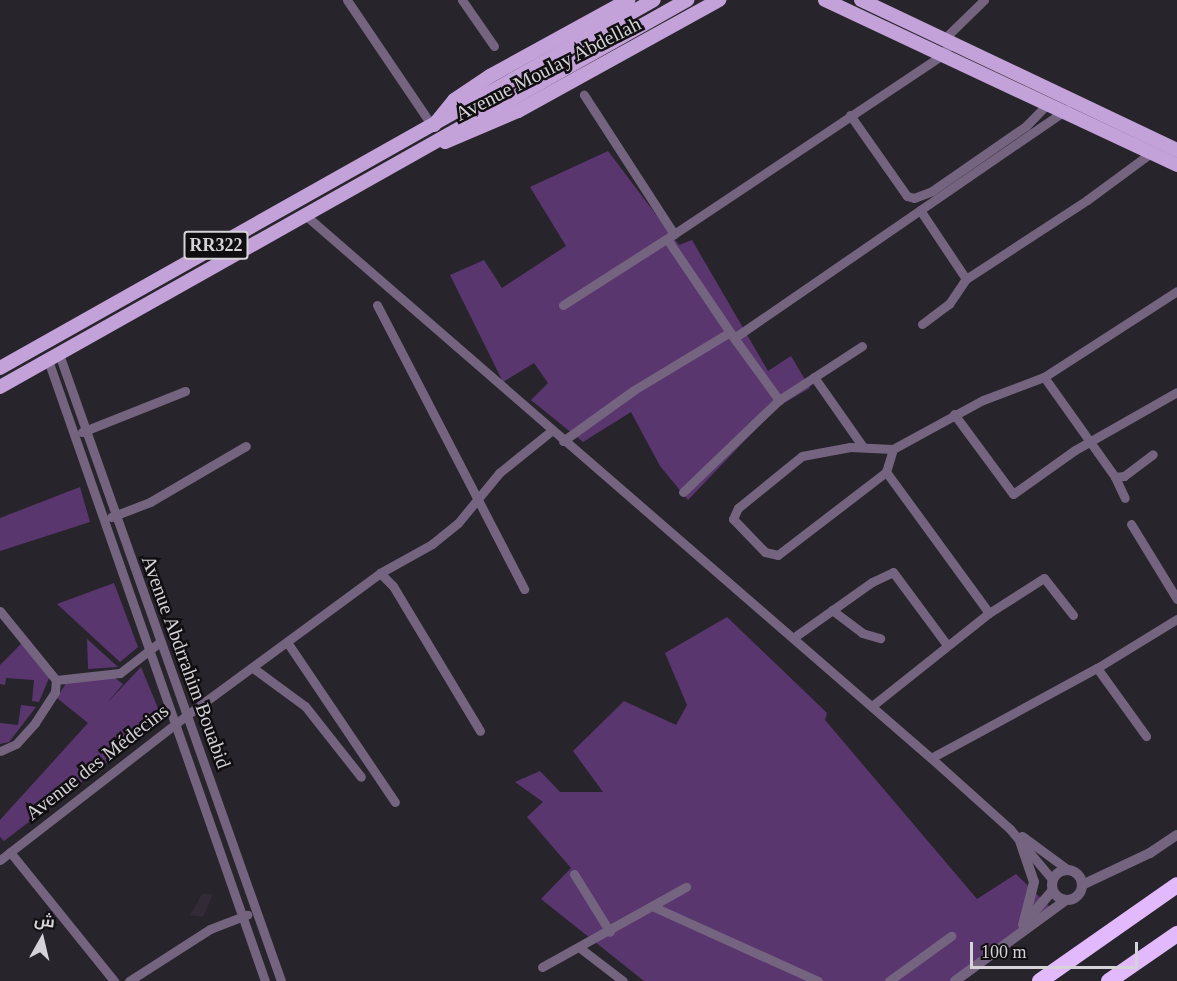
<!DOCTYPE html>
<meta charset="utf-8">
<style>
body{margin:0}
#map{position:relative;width:1177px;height:981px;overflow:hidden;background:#28242b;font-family:"Times New Roman",Cairo,serif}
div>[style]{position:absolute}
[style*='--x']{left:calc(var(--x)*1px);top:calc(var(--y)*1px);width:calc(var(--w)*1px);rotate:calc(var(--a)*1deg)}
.built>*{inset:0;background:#322a37}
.green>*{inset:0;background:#5a366f}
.minor>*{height:9px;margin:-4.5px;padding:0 4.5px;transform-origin:4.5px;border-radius:4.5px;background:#74647f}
.tertiary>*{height:10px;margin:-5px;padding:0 5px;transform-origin:5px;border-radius:5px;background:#74647f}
.tertiary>.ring{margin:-5px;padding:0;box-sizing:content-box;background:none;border:10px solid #74647f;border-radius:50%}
.primary>*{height:14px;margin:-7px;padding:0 7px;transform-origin:7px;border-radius:7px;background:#c3a1d9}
.motorway>*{height:16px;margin:-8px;padding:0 8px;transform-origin:8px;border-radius:8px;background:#e2b9fd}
span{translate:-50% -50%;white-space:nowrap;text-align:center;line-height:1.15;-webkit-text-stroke:5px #100e11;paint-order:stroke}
.shield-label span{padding:2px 4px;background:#100e11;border:2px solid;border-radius:4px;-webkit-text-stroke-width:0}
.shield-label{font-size:18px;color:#d6d3d8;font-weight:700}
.street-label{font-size:20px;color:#d6d3d8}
.north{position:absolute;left:12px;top:909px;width:60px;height:60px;-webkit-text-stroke:4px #100e11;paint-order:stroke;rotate:8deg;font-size:16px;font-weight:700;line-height:24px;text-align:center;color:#d6d3d8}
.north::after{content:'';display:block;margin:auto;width:21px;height:27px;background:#d6d3d8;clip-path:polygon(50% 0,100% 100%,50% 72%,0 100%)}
.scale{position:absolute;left:970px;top:942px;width:168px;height:27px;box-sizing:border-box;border:3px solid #d6d3d8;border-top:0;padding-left:8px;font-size:18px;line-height:21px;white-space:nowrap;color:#d6d3d8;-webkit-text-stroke:4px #100e11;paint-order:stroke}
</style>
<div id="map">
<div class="built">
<i style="clip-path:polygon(202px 894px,213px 894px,203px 917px,190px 915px)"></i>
</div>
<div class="green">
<i style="clip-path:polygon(608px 151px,679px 245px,692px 240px,768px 371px,791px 356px,810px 388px,777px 407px,688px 500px,660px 466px,631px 412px,583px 442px,531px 400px,548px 383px,534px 363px,503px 382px,450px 275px,484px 260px,502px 288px,566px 246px,530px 187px)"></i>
<i style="clip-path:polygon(80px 487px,90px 522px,0 551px,0 518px)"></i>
<i style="clip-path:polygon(114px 583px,138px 647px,120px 662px,57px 604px)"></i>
<i style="clip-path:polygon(727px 617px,827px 713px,825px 720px,977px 899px,1016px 874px,1053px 910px,955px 981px,644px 981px,541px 899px,571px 868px,527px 817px,543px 802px,515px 782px,540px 771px,560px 792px,603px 792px,573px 751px,624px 701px,676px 725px,687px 705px,665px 653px)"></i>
<i style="clip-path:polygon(87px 639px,107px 657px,118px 667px,88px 669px)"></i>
<i style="clip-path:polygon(22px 643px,49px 678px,39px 702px,32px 701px,34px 680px,6px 678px,5px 685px,0 684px,0 665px)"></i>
<i style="clip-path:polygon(141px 667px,160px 713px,152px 728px,4px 841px,0 837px,0 820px,88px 723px,57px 698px,66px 683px,115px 678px,123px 684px,107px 703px)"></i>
<i style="clip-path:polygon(21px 705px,36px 707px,9px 742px,0 744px,0 723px,18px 725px)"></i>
</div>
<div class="minor">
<i style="--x:347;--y:0;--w:153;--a:55.9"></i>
<i style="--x:462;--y:0;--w:56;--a:55.2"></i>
<i style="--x:944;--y:39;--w:56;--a:-44.3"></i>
<i style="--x:850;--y:115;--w:99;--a:54.9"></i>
<i style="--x:907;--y:196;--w:7;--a:16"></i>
<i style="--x:914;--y:198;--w:19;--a:-21"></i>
<i style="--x:932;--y:191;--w:114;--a:-34.7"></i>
<i style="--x:1026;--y:126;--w:33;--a:-46"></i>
<i style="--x:920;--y:210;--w:83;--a:56.3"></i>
<i style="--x:304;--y:214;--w:830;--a:40.95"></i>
<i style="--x:931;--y:758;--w:106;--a:41.9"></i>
<i style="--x:1010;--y:829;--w:65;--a:50"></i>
<i style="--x:674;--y:234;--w:322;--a:-33.7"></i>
<i style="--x:942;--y:55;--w:15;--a:-53"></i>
<i style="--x:667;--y:239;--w:120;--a:55.9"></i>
<i style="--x:734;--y:338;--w:404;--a:-34.5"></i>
<i style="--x:377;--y:305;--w:320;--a:62.6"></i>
<i style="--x:563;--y:305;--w:132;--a:-32.6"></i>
<i style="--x:674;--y:234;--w:166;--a:-122.9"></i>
<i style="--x:922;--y:324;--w:34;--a:-37"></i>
<i style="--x:949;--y:304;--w:30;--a:-56"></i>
<i style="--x:966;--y:279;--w:145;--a:-33.1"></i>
<i style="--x:1087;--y:200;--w:79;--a:-36.3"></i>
<i style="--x:734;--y:338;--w:77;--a:54"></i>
<i style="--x:59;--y:354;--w:665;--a:70.5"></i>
<i style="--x:48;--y:360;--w:658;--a:70.74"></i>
<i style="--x:814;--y:377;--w:85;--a:55"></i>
<i style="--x:1044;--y:377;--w:123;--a:54.6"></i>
<i style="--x:1115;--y:477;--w:9;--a:-6"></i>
<i style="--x:1124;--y:476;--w:36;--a:-37"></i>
<i style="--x:954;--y:414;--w:99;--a:53.6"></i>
<i style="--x:1013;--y:494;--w:76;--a:-35.4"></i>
<i style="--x:1075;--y:450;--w:117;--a:-29.6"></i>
<i style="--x:82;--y:432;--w:111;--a:-21.7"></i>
<i style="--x:563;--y:441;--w:87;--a:-35.7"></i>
<i style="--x:634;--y:390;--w:112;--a:-31.1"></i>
<i style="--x:893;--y:449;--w:24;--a:107"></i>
<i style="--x:886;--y:472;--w:136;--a:142.5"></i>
<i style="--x:778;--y:555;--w:13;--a:-167"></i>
<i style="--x:765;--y:552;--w:46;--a:-134.1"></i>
<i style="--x:733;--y:519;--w:12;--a:-66"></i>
<i style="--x:738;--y:508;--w:82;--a:-39.1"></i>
<i style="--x:802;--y:456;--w:49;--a:-10.6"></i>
<i style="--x:850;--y:447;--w:43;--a:2.7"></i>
<i style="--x:893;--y:449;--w:102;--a:-28.6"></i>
<i style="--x:983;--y:400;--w:65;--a:-20.7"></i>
<i style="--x:1044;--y:377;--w:158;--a:-32.9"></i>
<i style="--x:1115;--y:477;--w:23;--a:65"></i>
<i style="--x:683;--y:492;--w:133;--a:-43.8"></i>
<i style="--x:779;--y:400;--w:99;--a:-33"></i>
<i style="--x:111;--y:517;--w:42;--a:-21"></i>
<i style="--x:150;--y:502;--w:111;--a:-30.3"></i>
<i style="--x:1131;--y:524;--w:88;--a:58.5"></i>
<i style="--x:380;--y:573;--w:60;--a:-29.1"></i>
<i style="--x:432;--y:544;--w:33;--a:-39"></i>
<i style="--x:458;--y:523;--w:65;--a:-50.6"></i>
<i style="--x:499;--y:473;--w:67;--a:-38.9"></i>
<i style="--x:832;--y:610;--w:38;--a:37"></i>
<i style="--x:862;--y:633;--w:19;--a:16"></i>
<i style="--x:0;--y:611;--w:89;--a:50.9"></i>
<i style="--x:56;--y:680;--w:12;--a:95"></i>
<i style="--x:55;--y:692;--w:37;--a:123"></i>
<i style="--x:35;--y:723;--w:28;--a:132"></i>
<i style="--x:16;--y:744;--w:17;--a:156"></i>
<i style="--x:989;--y:613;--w:65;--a:-32.5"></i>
<i style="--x:1044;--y:578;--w:47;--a:51.9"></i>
<i style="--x:793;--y:638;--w:97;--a:-35.3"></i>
<i style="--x:872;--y:582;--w:23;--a:-25"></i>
<i style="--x:893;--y:572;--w:91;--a:53.5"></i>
<i style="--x:287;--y:642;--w:193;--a:56"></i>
<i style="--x:253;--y:668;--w:64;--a:36.2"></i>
<i style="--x:305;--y:706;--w:90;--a:51.7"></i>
<i style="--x:1097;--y:668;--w:84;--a:54.2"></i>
<i style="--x:56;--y:680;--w:64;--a:-6.2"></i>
<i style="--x:120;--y:673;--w:51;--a:-37.8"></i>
<i style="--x:872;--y:706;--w:149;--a:-38.5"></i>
<i style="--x:989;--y:613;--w:175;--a:-126.1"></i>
<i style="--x:931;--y:758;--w:189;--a:-28.5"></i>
<i style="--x:1097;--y:668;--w:94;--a:-31.5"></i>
<i style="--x:1022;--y:836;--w:56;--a:36.3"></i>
<i style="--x:10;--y:852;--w:166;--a:51.1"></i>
<i style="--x:0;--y:860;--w:237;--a:-37.8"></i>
<i style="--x:187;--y:715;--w:240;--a:-36.3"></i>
<i style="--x:380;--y:573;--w:18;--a:45"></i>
<i style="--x:393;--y:586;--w:169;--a:59"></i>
<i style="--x:574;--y:874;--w:68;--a:58.2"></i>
<i style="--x:654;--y:907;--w:180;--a:24.3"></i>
<i style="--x:580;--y:948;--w:54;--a:37.5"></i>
<i style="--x:542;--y:967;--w:165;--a:-29.1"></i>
<i style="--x:129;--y:981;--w:96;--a:-32.7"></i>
<i style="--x:210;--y:929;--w:40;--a:-21"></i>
<i style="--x:889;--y:981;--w:77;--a:-36"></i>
</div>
<div class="tertiary">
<i style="--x:1019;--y:838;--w:46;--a:71.2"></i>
<i style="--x:1034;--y:882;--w:44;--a:104.3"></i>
<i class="ring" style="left:1052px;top:870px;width:20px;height:20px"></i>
<i style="--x:1082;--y:885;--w:75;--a:-25.2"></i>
<i style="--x:1150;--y:853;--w:32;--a:-34"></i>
<i style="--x:1027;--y:920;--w:38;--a:-49"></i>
<i style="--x:955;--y:981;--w:137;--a:-36.1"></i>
</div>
<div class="primary">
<i style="--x:825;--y:0;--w:389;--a:25.1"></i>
<i style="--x:861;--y:0;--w:350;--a:25.4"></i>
<i style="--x:434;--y:125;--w:32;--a:-51"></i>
<i style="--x:454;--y:100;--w:43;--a:-33.7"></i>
<i style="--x:490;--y:76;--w:158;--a:-28.8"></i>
<i style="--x:445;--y:142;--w:79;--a:-23"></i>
<i style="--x:518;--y:111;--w:230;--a:-28.9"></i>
<i style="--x:0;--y:368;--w:750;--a:-29.37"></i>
<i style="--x:0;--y:387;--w:789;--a:-29.39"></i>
</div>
<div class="motorway">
<i style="--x:1040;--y:981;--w:167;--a:-35"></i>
<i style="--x:1109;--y:981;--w:83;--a:-34.7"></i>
</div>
<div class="shield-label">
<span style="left:216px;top:245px">RR322</span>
</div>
<div class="street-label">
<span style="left:548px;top:69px;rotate:-27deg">Avenue Moulay Abdellah</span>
<span style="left:186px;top:662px;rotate:70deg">Avenue Abdrrahim Bouabid</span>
<span style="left:97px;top:762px;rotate:-38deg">Avenue des Médecins</span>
</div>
<div class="north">ش</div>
<div class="scale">100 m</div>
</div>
